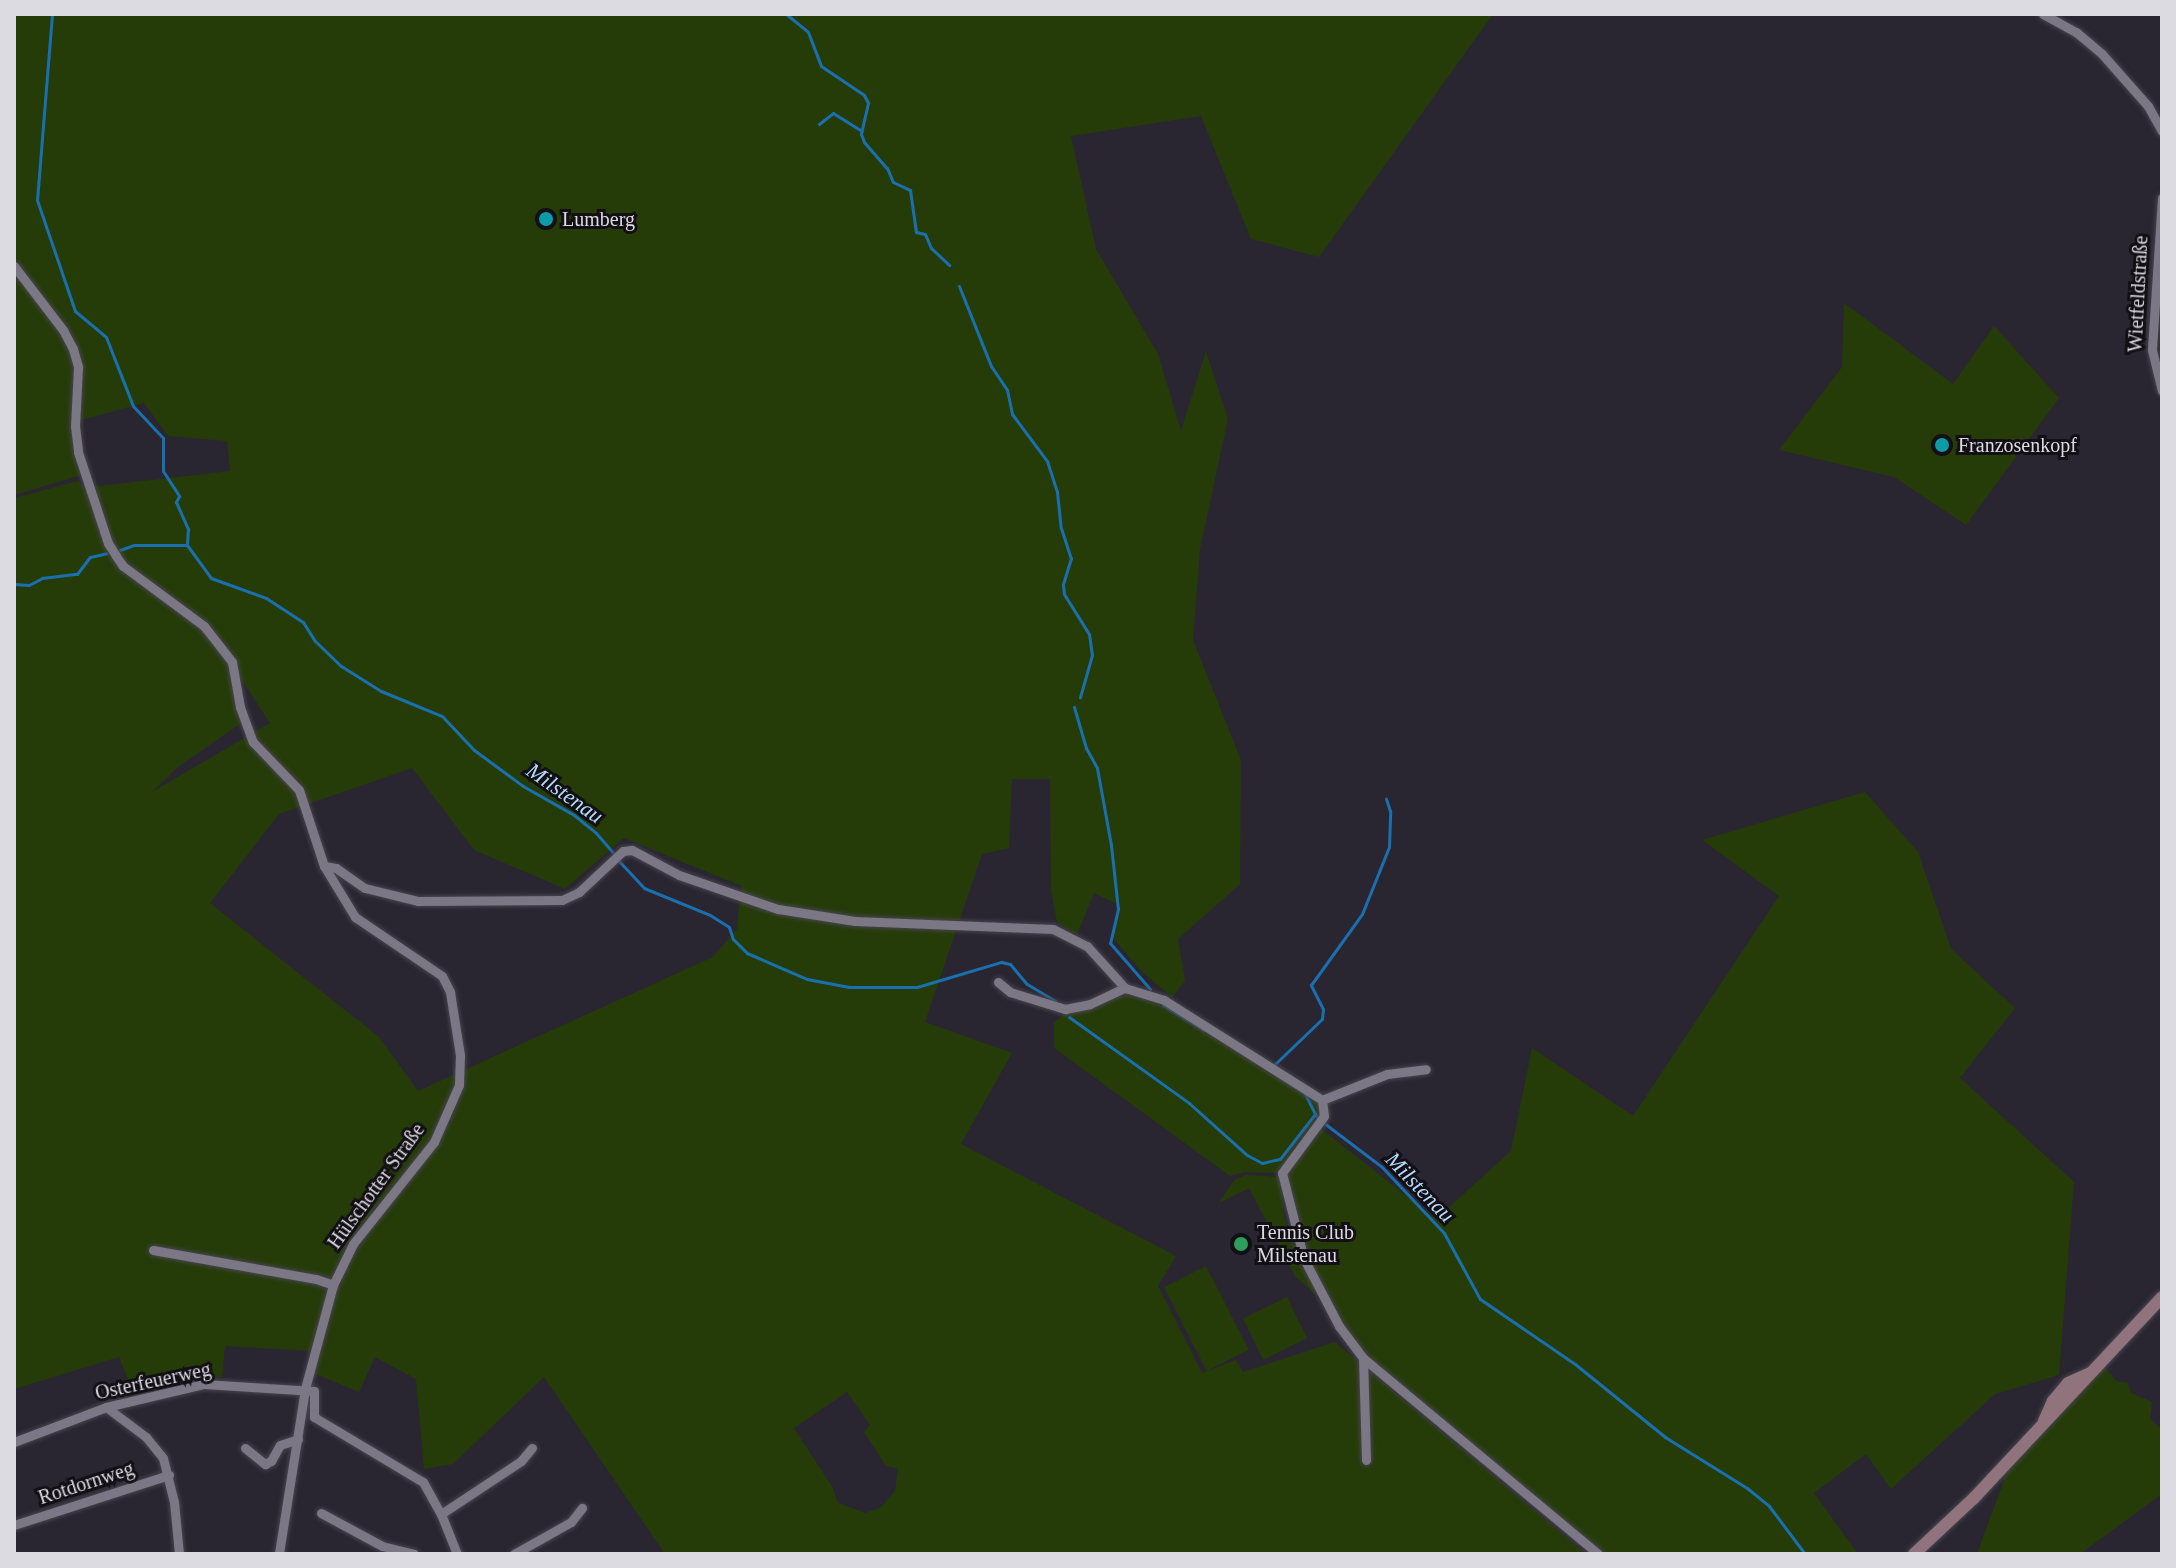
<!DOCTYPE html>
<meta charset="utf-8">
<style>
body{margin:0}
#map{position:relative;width:2176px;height:1568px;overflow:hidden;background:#292631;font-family:Georgia,serif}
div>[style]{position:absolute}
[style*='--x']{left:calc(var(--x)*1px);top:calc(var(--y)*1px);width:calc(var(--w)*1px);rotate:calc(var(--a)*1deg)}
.green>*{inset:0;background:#253c09;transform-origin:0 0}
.stream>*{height:3px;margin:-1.5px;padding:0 1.5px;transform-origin:1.5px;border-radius:1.5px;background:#1a70ae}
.roads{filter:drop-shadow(0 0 2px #47444d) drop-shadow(0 0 2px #47444d)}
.street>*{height:9px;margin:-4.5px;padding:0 4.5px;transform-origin:4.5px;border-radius:4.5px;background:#7b7784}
.secondary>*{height:12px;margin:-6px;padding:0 6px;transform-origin:6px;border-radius:6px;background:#90737c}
.dots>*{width:22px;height:22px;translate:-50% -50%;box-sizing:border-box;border:4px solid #121015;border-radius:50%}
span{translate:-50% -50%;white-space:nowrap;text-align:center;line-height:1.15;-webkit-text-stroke:6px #121015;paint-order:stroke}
.poi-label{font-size:20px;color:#dddbe2}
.left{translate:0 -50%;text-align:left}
.street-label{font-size:20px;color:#dddbe2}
.water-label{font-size:22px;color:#b4dafc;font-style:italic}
.frame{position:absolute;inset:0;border:16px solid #dddbe2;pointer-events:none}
</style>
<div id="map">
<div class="green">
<i style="clip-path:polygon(evenodd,14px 14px,1493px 14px,1319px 257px,1251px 239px,1201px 116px,1071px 136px,1096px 249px,1158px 354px,1181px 431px,1206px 351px,1228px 419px,1200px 549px,1193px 640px,1241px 760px,1240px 884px,1178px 939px,1185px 981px,1172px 997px,1142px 972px,1114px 939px,1119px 905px,1094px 893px,1077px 935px,1057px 922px,1051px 890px,1050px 779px,1012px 779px,1009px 848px,982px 854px,925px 1022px,1012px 1053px,961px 1144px,1176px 1256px,1158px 1286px,1202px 1373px,1236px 1360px,1243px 1372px,1335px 1342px,1586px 1554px,665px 1554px,544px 1377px,453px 1464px,424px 1469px,416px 1379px,375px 1357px,359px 1392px,306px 1370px,310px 1351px,225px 1346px,222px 1377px,133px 1392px,119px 1357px,14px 1389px,14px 498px,78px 481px,89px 490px,102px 538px,91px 487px,230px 471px,227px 441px,168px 436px,144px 403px,81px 420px,82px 475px,14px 495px,14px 14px,232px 665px,270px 723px,152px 792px,178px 767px,244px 721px,232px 665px,14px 14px,412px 768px,474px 850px,565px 889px,624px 838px,741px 886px,737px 929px,713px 957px,418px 1091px,379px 1037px,210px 903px,279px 814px,412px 768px,14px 14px,847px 1392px,870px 1425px,864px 1432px,886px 1466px,898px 1469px,895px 1491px,880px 1508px,865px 1513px,838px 1503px,833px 1488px,794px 1428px,847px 1392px)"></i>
<i style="clip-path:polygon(1844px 303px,1953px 384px,1994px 326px,2059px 398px,1966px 525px,1894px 477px,1779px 450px,1842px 367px)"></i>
<i style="clip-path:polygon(1865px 792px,1918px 852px,1951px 949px,2015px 1008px,1960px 1078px,2074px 1182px,2059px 1375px,1995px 1394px,1891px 1489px,1866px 1454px,1814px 1493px,1858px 1554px,1598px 1554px,1363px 1358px,1304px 1259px,1282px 1173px,1245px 1172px,1230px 1176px,1054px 1048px,1054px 1022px,1068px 1012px,1127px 995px,1161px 1004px,1332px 1110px,1320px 1128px,1436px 1219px,1511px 1151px,1532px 1048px,1633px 1116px,1779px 896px,1702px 840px)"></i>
<i style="clip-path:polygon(1246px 1175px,1280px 1177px,1284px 1216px,1300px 1262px,1321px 1299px,1295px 1276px,1249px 1188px,1219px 1203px,1234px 1180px)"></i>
<i style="left:1206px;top:1266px;width:94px;height:47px;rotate:63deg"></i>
<i style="left:1287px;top:1297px;width:46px;height:49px;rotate:64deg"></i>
<i style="clip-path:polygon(2101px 1362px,2116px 1381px,2128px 1383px,2131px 1393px,2152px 1402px,2150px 1418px,2162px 1430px,2162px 1494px,2080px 1554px,1977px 1554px,2004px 1480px,1999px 1471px)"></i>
</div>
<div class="stream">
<i style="--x:52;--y:14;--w:187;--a:94.6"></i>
<i style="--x:37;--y:200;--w:117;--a:71.1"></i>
<i style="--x:75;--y:311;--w:40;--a:40"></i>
<i style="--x:106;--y:337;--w:74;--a:68.6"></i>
<i style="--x:133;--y:406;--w:44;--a:46.8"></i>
<i style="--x:163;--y:438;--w:33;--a:90"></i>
<i style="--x:163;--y:471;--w:30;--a:57"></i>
<i style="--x:179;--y:496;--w:7;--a:117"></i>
<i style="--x:176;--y:502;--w:30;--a:66"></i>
<i style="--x:188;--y:529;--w:16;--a:94"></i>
<i style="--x:786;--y:14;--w:28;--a:39"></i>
<i style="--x:808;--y:32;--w:36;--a:69"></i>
<i style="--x:821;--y:66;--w:52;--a:34"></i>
<i style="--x:864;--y:95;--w:9;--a:63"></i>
<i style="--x:868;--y:103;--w:32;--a:103"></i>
<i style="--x:861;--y:134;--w:9;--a:69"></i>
<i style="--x:864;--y:142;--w:35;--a:49"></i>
<i style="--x:887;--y:168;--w:15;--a:67"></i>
<i style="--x:893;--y:182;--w:19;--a:25"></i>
<i style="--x:910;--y:190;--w:42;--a:81.9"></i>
<i style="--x:916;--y:232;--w:9;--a:13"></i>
<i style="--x:925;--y:234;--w:15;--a:67"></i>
<i style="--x:931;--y:248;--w:25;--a:43"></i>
<i style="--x:819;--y:124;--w:18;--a:-38"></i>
<i style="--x:833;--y:113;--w:34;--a:32"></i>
<i style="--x:959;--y:286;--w:86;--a:68.2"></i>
<i style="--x:991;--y:366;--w:29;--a:56"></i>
<i style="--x:1007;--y:390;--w:25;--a:78"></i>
<i style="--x:1012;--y:414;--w:59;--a:53.3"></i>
<i style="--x:1047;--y:461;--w:33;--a:72"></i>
<i style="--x:1057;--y:492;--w:36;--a:84"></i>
<i style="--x:1061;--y:528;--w:32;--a:72"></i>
<i style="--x:1071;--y:558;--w:28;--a:107"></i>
<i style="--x:1063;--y:585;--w:9;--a:84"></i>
<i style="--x:1064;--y:594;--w:47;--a:58"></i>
<i style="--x:1089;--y:634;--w:21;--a:82"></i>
<i style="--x:1092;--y:655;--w:44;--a:105.9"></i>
<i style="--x:120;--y:550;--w:15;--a:-20"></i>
<i style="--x:134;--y:545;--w:53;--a:0"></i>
<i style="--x:187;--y:545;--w:41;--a:54"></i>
<i style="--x:211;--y:578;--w:59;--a:20"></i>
<i style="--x:266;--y:598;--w:44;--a:33"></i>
<i style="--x:303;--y:622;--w:22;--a:58"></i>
<i style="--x:315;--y:641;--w:36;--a:44"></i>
<i style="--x:341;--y:666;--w:47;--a:32"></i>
<i style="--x:381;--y:691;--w:66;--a:22.3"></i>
<i style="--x:442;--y:716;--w:47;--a:46.7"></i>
<i style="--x:474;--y:750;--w:61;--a:36.3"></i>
<i style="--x:523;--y:786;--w:59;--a:29.6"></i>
<i style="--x:574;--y:815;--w:28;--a:39"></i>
<i style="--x:596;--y:833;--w:28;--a:49"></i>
<i style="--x:14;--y:584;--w:15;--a:4"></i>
<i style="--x:29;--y:585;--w:15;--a:-28"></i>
<i style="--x:42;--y:578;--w:35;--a:-7"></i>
<i style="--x:77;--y:574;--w:21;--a:-53"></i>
<i style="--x:90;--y:557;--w:17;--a:-13"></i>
<i style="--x:1074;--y:707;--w:43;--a:73.7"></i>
<i style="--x:1086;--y:748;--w:23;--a:61"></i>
<i style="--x:1097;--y:768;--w:78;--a:79.7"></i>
<i style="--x:1111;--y:845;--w:64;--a:83.8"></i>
<i style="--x:1118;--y:909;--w:35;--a:103"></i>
<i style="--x:1110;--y:943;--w:61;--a:49"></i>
<i style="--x:618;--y:860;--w:38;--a:47"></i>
<i style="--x:644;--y:888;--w:71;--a:22.2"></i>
<i style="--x:710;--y:915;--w:22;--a:32"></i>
<i style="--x:729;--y:927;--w:13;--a:72"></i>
<i style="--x:733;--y:939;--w:20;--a:45"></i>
<i style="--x:747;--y:953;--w:65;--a:23.4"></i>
<i style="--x:807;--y:979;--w:43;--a:10.8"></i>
<i style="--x:849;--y:987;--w:68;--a:0"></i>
<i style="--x:917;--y:987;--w:88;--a:-16.6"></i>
<i style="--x:1001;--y:962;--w:9;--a:13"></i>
<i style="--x:1010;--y:964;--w:26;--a:50"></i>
<i style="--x:1027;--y:984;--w:33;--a:31"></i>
<i style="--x:1163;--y:1005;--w:48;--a:31.4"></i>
<i style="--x:1069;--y:1017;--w:148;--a:35.6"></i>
<i style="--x:1189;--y:1103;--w:78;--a:41.9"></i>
<i style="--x:1247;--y:1155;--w:17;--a:28"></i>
<i style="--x:1262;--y:1163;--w:18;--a:-13"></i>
<i style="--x:1280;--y:1159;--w:57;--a:-52.1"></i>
<i style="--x:1315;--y:1114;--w:5;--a:53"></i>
<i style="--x:1275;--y:1064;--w:65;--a:-43.8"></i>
<i style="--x:1322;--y:1019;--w:10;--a:-84"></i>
<i style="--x:1323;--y:1009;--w:27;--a:-117"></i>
<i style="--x:1311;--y:985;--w:87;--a:-54.3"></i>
<i style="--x:1362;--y:914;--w:72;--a:-68.1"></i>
<i style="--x:1389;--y:847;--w:36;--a:-88"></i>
<i style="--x:1390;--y:811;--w:13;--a:-108"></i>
<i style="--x:1305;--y:1094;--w:22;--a:63"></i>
<i style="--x:1324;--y:1123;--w:73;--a:37.2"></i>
<i style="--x:1382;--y:1167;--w:91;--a:46.8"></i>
<i style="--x:1444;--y:1233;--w:75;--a:61.4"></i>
<i style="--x:1480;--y:1299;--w:115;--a:34.4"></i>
<i style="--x:1575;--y:1364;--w:116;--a:39"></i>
<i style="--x:1665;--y:1437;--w:97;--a:31.9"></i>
<i style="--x:1747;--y:1488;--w:28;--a:39"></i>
<i style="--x:1769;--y:1506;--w:60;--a:53.1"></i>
</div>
<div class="roads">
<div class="street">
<i style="--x:2043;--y:14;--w:38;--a:29"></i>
<i style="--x:2076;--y:32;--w:34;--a:40"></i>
<i style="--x:2102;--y:54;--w:69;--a:48.5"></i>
<i style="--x:2148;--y:106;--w:29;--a:61"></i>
<i style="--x:2162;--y:198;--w:152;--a:93.8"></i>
<i style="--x:2152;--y:350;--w:42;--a:76.3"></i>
<i style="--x:14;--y:266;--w:81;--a:52.6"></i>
<i style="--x:63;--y:330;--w:21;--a:62"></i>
<i style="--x:73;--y:349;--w:19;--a:74"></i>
<i style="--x:78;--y:367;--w:59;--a:92.9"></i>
<i style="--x:75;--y:426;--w:26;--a:83"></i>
<i style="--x:78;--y:452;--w:96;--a:71.8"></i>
<i style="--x:108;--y:543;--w:15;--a:58"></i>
<i style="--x:116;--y:556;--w:12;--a:55"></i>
<i style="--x:123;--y:566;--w:101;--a:36.5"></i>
<i style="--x:204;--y:626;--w:46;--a:52.1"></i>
<i style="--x:232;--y:662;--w:46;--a:79.9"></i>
<i style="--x:240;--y:707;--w:37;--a:70"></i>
<i style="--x:253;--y:742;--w:66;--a:46.2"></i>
<i style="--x:299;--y:790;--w:80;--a:71.8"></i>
<i style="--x:324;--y:866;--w:60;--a:58.7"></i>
<i style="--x:355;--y:917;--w:105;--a:34.1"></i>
<i style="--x:442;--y:976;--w:18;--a:63"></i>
<i style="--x:450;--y:992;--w:64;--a:81"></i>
<i style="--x:460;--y:1055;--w:30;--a:92"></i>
<i style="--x:459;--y:1085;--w:62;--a:113.7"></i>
<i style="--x:434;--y:1142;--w:130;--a:128.5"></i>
<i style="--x:353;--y:1244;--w:46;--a:116"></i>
<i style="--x:333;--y:1285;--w:108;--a:105.1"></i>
<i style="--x:305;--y:1389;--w:167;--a:99"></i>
<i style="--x:324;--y:866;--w:12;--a:9"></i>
<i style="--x:336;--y:868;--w:35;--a:35"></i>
<i style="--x:365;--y:888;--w:55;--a:13.8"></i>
<i style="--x:418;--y:901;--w:144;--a:-0.4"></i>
<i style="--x:562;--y:900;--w:19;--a:-25"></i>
<i style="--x:579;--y:892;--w:60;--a:-43"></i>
<i style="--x:623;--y:851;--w:9;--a:-6"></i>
<i style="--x:632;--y:850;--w:53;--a:28"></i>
<i style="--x:679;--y:875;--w:105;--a:19"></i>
<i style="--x:778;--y:909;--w:78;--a:8.9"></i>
<i style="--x:855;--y:921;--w:198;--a:2.3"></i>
<i style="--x:1053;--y:929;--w:38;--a:27"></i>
<i style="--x:1087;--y:946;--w:57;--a:47.9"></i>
<i style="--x:998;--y:982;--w:16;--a:40"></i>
<i style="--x:1010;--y:992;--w:58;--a:17.2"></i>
<i style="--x:1065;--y:1009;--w:25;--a:-11"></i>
<i style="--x:1090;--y:1004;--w:38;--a:-25"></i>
<i style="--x:1125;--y:988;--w:41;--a:17.1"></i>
<i style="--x:1164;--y:1000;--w:187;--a:32.3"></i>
<i style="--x:1322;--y:1100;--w:16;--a:83"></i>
<i style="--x:1324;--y:1116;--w:71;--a:126.4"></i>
<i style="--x:1282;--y:1173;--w:89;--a:75.7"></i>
<i style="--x:1304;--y:1259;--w:76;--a:62.4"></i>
<i style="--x:1339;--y:1326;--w:40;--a:53"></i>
<i style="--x:1363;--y:1358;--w:306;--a:39.8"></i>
<i style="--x:1322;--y:1100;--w:70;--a:-21.8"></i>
<i style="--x:1387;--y:1074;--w:39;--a:-7"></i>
<i style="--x:153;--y:1250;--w:166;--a:10.1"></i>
<i style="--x:316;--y:1279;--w:18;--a:19"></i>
<i style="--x:1363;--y:1358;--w:102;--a:88.3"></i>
<i style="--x:106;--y:1407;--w:50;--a:36.9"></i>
<i style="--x:146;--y:1437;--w:27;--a:51"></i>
<i style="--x:163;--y:1458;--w:45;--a:76"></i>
<i style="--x:174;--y:1502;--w:52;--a:84.5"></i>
<i style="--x:14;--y:1442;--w:98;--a:-20.8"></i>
<i style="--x:106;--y:1407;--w:101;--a:-13.2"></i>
<i style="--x:204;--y:1384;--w:110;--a:3.6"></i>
<i style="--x:314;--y:1391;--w:26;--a:90"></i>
<i style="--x:314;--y:1417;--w:127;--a:30.8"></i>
<i style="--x:423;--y:1482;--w:37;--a:61"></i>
<i style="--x:441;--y:1514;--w:43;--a:68.2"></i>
<i style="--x:245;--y:1448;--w:26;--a:39"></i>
<i style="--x:265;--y:1464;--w:7;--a:-27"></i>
<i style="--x:271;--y:1461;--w:18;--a:-61"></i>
<i style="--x:280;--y:1445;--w:19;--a:-18"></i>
<i style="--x:321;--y:1513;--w:69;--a:28.4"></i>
<i style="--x:382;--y:1546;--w:33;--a:14"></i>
<i style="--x:441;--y:1514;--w:96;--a:-33.5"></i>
<i style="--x:521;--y:1461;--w:17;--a:-50"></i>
<i style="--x:14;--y:1525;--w:163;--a:-17.9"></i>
<i style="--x:514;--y:1554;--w:65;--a:-29.3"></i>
<i style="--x:571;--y:1522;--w:18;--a:-52"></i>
</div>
<div class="secondary">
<i style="--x:2044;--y:1421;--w:22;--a:-66"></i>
<i style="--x:2053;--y:1401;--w:23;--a:-50"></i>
<i style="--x:2068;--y:1383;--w:24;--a:-24"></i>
<i style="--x:1914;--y:1554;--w:82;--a:-43"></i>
<i style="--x:1974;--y:1498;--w:275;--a:-46.9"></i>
</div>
</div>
<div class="dots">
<i style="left:546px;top:219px;background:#0f9aa8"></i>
<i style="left:1942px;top:445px;background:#0f9aa8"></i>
<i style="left:1241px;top:1244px;background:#2e9e5b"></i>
</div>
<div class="poi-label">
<span class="left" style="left:562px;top:219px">Lumberg</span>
<span class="left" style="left:1958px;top:445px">Franzosenkopf</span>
<span class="left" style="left:1257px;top:1244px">Tennis Club<br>Milstenau</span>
</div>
<div class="street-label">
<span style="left:2138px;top:294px;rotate:-87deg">Wietfeldstraße</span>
<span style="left:376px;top:1186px;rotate:-54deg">Hülschotter Straße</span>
<span style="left:153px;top:1381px;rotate:-12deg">Osterfeuerweg</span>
<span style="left:86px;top:1483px;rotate:-18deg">Rotdornweg</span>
</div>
<div class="water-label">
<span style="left:565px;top:793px;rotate:35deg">Milstenau</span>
<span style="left:1420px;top:1187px;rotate:46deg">Milstenau</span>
</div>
<div class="frame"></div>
</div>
